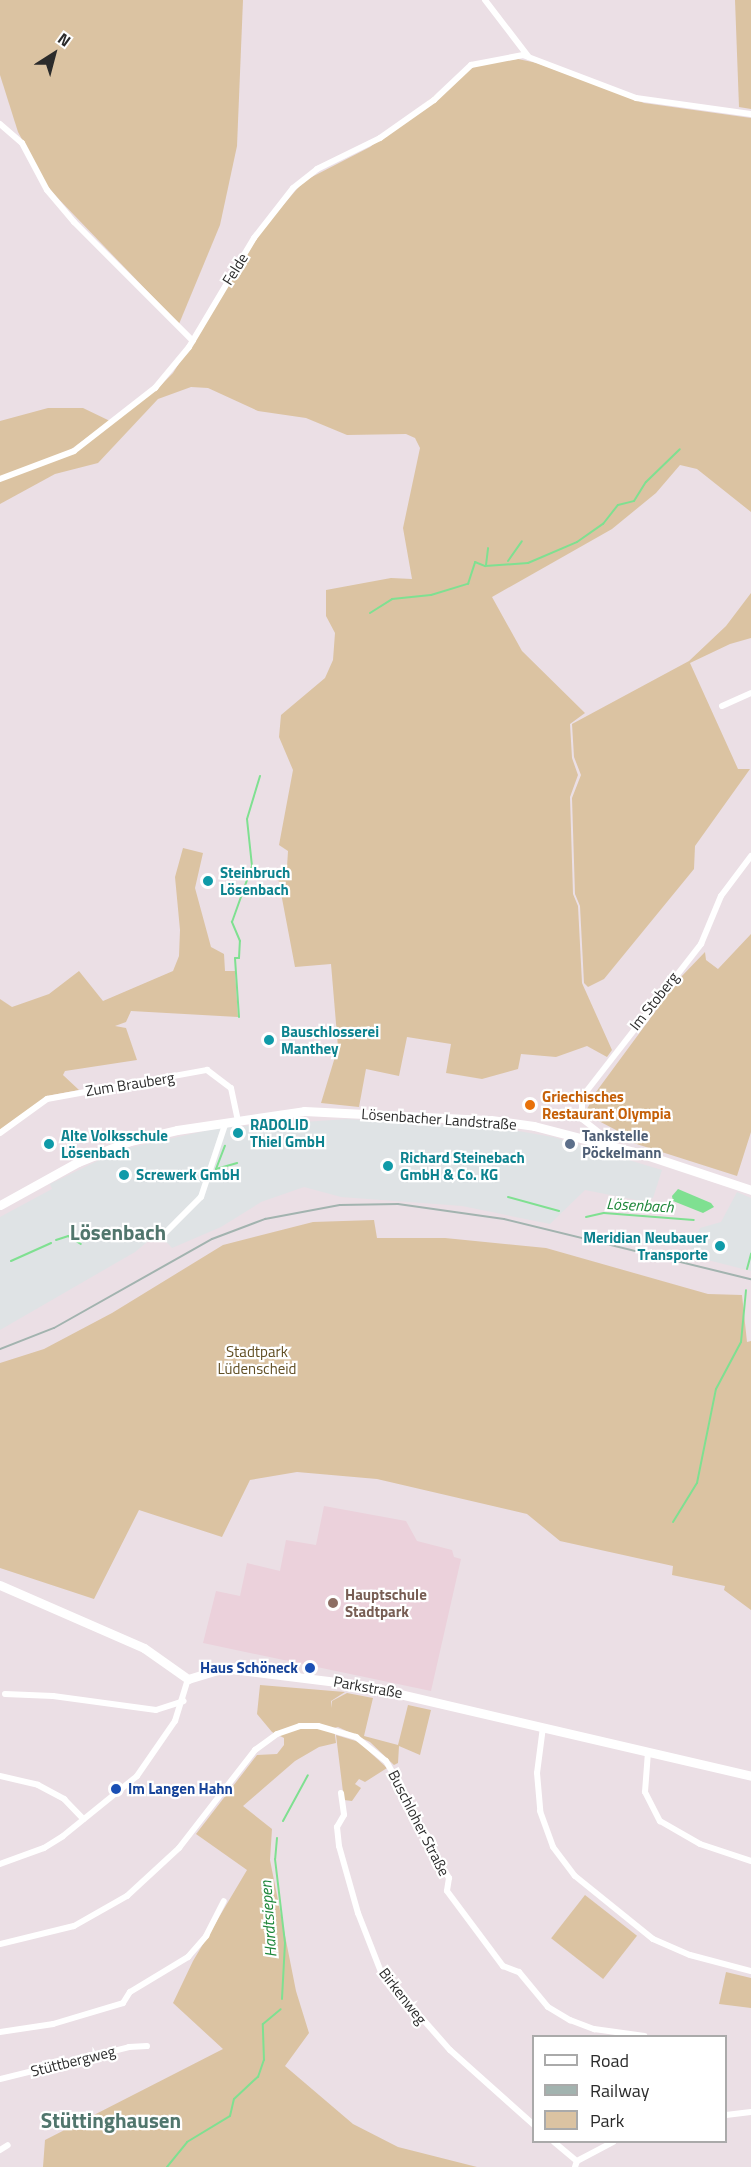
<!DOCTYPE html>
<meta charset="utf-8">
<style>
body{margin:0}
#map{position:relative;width:751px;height:2167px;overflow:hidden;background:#ebdfe5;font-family:"Titillium Web",sans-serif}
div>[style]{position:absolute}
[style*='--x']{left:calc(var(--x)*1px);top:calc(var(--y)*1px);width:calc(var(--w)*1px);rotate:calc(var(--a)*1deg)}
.industrial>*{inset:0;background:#dfe3e5}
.education>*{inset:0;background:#ebd1db}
.green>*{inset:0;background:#dbc3a2;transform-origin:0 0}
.water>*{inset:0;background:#7fe091}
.stream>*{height:2px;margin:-1px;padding:0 1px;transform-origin:1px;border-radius:1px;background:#7fe091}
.street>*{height:6px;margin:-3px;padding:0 3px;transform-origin:3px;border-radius:3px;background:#fff}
.secondary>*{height:9px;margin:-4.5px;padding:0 4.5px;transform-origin:4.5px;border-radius:4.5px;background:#fff}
.rail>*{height:2px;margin:-1px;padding:0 1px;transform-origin:1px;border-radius:1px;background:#a2b3af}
.dots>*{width:16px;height:16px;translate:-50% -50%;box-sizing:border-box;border:3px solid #fff;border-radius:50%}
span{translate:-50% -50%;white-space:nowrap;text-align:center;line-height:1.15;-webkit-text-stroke:4.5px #fff;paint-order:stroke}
.street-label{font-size:15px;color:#2b2b2b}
.culture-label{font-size:15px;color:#0d838f;font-weight:700}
.left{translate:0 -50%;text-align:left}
.right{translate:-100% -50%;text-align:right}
.food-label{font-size:15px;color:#c56008;font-weight:700}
.service-label{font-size:15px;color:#4e5e75;font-weight:700}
.park-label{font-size:15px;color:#604e23}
.education-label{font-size:15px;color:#785e54;font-weight:700}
.transit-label{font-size:15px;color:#164399;font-weight:700}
.water-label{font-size:16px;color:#1d8639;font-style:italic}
.district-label{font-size:21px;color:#51766d;font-weight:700}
.legend{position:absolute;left:532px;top:2035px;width:195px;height:108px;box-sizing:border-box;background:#fff;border:2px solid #aaa;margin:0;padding:8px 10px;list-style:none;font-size:18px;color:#2b2b2b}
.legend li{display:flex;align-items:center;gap:12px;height:30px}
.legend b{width:30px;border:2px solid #aaa}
.north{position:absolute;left:24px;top:24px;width:60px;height:60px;-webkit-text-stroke:4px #fff;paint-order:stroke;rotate:36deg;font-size:16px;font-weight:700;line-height:24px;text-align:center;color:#2b2b2b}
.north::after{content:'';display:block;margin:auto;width:21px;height:27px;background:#2b2b2b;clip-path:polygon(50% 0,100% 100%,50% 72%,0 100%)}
</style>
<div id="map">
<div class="industrial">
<i style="clip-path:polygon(347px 1119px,500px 1128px,553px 1137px,662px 1170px,653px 1198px,641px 1201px,585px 1190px,550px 1224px,462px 1206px,341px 1197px,304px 1187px,261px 1202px,221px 1227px,172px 1248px,158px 1233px,135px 1252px,0 1330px,0 1217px,52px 1189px,50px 1184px,120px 1150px,218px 1128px)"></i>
<i style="clip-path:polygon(737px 1192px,751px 1198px,751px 1271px,688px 1255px,700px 1228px,721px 1222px)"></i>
</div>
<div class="education">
<i style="clip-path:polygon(324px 1506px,406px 1521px,417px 1541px,452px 1550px,454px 1557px,461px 1559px,431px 1691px,203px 1643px,216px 1591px,240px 1596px,247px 1563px,280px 1571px,286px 1540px,316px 1545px)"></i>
</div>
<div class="green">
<i style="clip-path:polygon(0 0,243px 0,237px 146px,220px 225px,179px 324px,49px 189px,18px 132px,0 75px)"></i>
<i style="clip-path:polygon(735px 0,751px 0,751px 109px,739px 107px)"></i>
<i style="clip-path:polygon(518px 59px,537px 63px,644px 103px,751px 118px,751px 512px,697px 469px,680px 465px,656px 493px,612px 529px,492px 597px,522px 651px,585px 713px,570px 724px,572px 758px,578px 775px,570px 797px,573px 894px,578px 906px,582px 983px,612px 1050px,607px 1057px,587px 1046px,556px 1057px,521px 1054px,518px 1069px,482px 1079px,446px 1073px,451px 1044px,407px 1037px,399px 1076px,366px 1069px,359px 1107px,321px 1103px,338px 1047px,331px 964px,295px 967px,277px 872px,287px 867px,288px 851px,279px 845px,293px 770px,279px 737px,281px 715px,325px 678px,333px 660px,335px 633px,326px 616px,326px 590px,391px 578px,412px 579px,403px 528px,420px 448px,415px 438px,406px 434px,347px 435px,306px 418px,258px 411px,208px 388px,191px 387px,158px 399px,98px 463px,55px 474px,0 504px,0 421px,48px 408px,83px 408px,110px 421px,59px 458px,157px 389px,173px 373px,264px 227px,304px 181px,370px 147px,473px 65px)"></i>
<i style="clip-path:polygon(751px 593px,751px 638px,730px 644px,690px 663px,738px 769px,750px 769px,695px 846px,694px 869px,604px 979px,588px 987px,584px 983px,580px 906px,575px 894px,572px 798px,581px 775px,574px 757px,572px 724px,689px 661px,726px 626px)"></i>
<i style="clip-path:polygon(183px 848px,203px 853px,195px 888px,211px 947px,224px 954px,225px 971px,235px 971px,238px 1017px,131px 1011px,126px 1022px,115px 1026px,126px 1028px,137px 1060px,65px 1071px,63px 1075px,79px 1090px,47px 1096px,0 1130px,0 999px,12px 1007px,32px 1000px,49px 994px,79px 971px,103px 1001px,173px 971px,179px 956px,180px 930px,175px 877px)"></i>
<i style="clip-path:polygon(751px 934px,751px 1132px,737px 1176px,624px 1140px,616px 1130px,593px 1118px,587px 1109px,596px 1092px,680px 978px,705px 952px,706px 960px,718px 969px)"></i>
<i style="clip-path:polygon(374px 1220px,377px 1238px,445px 1238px,546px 1248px,708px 1294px,742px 1295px,747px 1342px,751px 1341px,751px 1610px,724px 1590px,725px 1586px,672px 1575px,673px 1566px,560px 1541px,527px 1514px,377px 1479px,297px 1472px,250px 1480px,222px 1537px,139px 1510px,94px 1599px,0 1568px,0 1363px,44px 1349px,112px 1313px,223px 1245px,313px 1222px)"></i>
<i style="clip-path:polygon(260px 1685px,345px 1692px,331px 1701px,332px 1708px,332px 1701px,347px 1693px,373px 1698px,364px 1736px,398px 1745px,408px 1705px,431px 1710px,420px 1755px,399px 1746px,398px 1763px,394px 1765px,370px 1742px,338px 1727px,334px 1728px,336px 1743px,319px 1747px,295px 1761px,243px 1806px,272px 1829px,270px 1860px,296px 1991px,309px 2033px,285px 2066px,353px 2124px,398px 2147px,477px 2167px,43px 2167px,45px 2140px,223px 2049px,173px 2003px,193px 1961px,247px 1870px,196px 1834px,257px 1755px,277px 1754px,284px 1745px,284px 1738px,272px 1732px,257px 1714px)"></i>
<i style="clip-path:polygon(336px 1735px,359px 1742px,387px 1768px,365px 1782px,359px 1779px,355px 1784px,361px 1788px,352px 1801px,344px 1800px)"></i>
<i style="left:585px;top:1895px;width:66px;height:55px;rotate:38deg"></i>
<i style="clip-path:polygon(726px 1972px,751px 1978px,751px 2008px,719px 2004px)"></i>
</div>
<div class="water">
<i style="clip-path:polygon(678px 1189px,711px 1203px,714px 1207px,703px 1213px,673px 1201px,672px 1196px)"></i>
</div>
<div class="stream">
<i style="--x:508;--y:561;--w:24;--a:-55"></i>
<i style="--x:486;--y:565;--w:17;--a:-83"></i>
<i style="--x:370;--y:613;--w:26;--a:-32"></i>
<i style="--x:392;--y:599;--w:39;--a:-6"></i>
<i style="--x:431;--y:595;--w:39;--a:-17"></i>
<i style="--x:468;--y:584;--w:23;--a:-72"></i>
<i style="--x:475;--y:562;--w:11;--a:22"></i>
<i style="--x:485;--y:566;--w:43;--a:-4"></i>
<i style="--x:528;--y:563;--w:53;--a:-23.2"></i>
<i style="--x:577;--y:542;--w:32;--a:-35"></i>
<i style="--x:603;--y:524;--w:24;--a:-52"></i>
<i style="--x:618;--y:505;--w:16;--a:-14"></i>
<i style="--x:634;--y:501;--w:22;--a:-58"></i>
<i style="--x:646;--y:482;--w:47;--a:-44.1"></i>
<i style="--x:239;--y:1017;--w:59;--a:-93.9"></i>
<i style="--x:235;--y:958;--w:4;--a:0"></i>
<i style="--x:239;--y:958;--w:17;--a:-87"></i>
<i style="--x:240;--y:941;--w:21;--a:-113"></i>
<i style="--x:232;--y:922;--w:59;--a:-70.3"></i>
<i style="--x:252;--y:866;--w:47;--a:-96.1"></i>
<i style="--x:247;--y:819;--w:45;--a:-73.2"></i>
<i style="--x:216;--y:1169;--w:25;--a:-69"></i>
<i style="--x:216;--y:1169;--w:22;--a:-16"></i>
<i style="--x:508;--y:1197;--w:53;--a:15.4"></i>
<i style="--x:586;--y:1217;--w:18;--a:-13"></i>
<i style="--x:604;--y:1213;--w:90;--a:4.4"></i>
<i style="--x:56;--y:1240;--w:13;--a:-18"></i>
<i style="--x:68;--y:1236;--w:15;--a:32"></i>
<i style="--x:11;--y:1261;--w:44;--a:-24.2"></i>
<i style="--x:747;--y:1269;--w:16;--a:-75"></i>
<i style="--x:673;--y:1522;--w:46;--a:-58.4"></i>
<i style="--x:697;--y:1483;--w:96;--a:-78.6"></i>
<i style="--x:716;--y:1389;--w:53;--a:-62"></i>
<i style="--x:741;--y:1342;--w:52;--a:-84.5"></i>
<i style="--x:283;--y:1821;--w:52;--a:-61.5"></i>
<i style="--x:277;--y:1838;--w:21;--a:95"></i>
<i style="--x:275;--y:1859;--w:85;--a:83.2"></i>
<i style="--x:285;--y:1943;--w:56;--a:93.1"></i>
<i style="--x:167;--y:2167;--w:32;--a:-51"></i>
<i style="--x:187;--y:2142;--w:50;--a:-31.2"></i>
<i style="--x:230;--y:2116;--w:17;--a:-77"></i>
<i style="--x:234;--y:2099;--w:33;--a:-43"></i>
<i style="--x:258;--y:2077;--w:18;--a:-71"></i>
<i style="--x:264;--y:2060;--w:36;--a:-92"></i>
<i style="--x:263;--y:2024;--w:23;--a:-40"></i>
</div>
<div class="street">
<i style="--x:485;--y:0;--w:71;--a:52.5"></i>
<i style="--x:0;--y:124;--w:29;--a:41"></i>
<i style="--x:22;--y:143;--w:53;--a:62"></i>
<i style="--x:47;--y:190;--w:42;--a:49.8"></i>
<i style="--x:74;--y:222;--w:168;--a:45"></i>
<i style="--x:0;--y:479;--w:79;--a:-20.7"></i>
<i style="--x:74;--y:451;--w:103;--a:-37.9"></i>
<i style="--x:155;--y:388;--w:53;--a:-50.3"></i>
<i style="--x:189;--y:347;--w:127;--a:-59.2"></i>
<i style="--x:254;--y:238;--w:63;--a:-52"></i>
<i style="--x:293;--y:188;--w:31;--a:-38"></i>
<i style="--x:317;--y:169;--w:70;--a:-26.2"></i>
<i style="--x:380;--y:138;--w:66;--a:-35.1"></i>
<i style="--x:434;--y:100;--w:51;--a:-43.4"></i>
<i style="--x:471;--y:65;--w:53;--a:-10.9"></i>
<i style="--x:523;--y:55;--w:121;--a:20.8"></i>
<i style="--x:636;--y:98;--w:116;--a:7.9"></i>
<i style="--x:722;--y:706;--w:32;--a:-24"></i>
<i style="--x:0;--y:1133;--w:58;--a:-35.9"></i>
<i style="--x:47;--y:1099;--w:163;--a:-10.3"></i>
<i style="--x:207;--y:1070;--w:30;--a:37"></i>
<i style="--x:231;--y:1088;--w:33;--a:78"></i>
<i style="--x:600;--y:1143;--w:10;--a:-90"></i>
<i style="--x:600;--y:1133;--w:23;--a:-142"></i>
<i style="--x:582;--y:1119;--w:22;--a:-90"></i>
<i style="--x:582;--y:1097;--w:194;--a:-52.1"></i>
<i style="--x:701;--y:944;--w:52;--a:-67.4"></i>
<i style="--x:721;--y:896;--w:50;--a:-53.1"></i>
<i style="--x:160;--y:1238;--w:58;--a:-45"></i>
<i style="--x:201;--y:1197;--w:79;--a:-71.6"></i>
<i style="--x:5;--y:1694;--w:48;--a:2.4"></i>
<i style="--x:53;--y:1696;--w:104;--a:7.7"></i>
<i style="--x:156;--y:1710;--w:29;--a:-18"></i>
<i style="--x:543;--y:1727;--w:46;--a:97.4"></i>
<i style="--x:537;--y:1773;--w:38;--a:85"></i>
<i style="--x:540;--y:1811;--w:38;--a:70"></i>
<i style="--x:553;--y:1847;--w:36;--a:53"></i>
<i style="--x:575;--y:1876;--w:100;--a:38.9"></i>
<i style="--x:653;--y:1939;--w:40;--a:23.4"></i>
<i style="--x:690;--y:1955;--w:63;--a:14.7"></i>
<i style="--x:648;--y:1752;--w:40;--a:94.3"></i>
<i style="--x:645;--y:1792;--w:33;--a:63"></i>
<i style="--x:660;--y:1821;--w:46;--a:29.9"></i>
<i style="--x:700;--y:1844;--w:54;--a:18.4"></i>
<i style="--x:0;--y:1776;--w:39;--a:13"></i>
<i style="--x:38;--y:1785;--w:30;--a:28"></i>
<i style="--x:64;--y:1799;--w:28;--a:46"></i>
<i style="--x:341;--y:1793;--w:22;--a:82"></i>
<i style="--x:344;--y:1815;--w:14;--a:120"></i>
<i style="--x:337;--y:1827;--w:19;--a:84"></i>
<i style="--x:339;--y:1846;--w:70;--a:74.2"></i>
<i style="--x:358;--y:1913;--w:63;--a:68.7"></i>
<i style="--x:381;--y:1972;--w:104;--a:48.5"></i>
<i style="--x:450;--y:2050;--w:113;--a:41.8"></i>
<i style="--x:0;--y:1864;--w:47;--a:-20"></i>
<i style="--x:44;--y:1848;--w:22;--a:-32"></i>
<i style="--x:63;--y:1836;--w:95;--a:-39"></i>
<i style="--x:137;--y:1776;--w:67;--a:-55.4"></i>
<i style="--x:175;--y:1721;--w:44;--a:-72.8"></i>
<i style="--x:0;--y:1944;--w:76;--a:-13.7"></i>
<i style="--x:74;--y:1926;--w:61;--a:-29.5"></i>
<i style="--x:127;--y:1896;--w:71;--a:-42.7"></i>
<i style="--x:179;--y:1848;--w:124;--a:-52.2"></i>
<i style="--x:255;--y:1750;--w:27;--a:-36"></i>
<i style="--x:277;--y:1734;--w:24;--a:-19"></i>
<i style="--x:300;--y:1726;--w:18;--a:0"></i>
<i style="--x:318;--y:1726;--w:40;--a:16"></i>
<i style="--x:356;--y:1737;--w:38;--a:39"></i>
<i style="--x:386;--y:1761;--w:55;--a:60.6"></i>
<i style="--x:413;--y:1809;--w:24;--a:71"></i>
<i style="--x:421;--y:1832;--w:54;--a:58.7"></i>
<i style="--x:449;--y:1878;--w:13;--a:99"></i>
<i style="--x:447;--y:1891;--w:94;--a:53.3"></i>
<i style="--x:503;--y:1966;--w:17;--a:21"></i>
<i style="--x:519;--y:1972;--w:45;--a:50.4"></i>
<i style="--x:548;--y:2007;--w:26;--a:31"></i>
<i style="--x:570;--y:2020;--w:26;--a:21"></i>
<i style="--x:594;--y:2029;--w:51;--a:7.8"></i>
<i style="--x:0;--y:2032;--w:54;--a:-8.6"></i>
<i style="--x:53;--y:2024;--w:73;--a:-16.7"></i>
<i style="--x:123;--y:2003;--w:13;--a:-58"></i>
<i style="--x:130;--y:1992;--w:68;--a:-31.1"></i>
<i style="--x:188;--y:1957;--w:28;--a:-49"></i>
<i style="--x:206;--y:1936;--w:39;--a:-63"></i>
<i style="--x:0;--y:2079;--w:133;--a:-13.9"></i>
<i style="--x:129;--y:2047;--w:18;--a:-3"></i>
<i style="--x:726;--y:2115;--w:25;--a:-7"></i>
<i style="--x:554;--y:2142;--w:30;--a:40"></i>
<i style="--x:0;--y:2150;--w:9;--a:-32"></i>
<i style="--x:575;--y:2167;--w:6;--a:-72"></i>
<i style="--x:577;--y:2161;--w:41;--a:-27.8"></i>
</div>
<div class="secondary">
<i style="--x:0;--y:1205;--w:89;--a:-28.9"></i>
<i style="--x:78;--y:1162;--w:56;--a:-22"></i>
<i style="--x:130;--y:1141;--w:48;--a:-13.2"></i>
<i style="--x:177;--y:1130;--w:128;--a:-8.5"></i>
<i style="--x:304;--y:1111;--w:187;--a:2.8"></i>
<i style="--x:491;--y:1120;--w:43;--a:7.9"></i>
<i style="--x:534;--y:1126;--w:116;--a:14.5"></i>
<i style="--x:646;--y:1155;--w:111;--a:18.4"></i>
<i style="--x:0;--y:1585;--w:157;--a:23.6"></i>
<i style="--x:144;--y:1648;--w:54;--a:35.2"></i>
<i style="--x:188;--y:1679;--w:37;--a:-17"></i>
<i style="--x:223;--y:1668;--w:139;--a:7"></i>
<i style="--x:361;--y:1685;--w:400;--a:13.1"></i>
</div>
<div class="rail">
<i style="--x:0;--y:1349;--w:58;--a:-21.3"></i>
<i style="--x:54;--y:1328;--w:181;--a:-29.4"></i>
<i style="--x:212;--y:1239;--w:57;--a:-20.7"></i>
<i style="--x:265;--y:1219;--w:76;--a:-10.6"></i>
<i style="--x:340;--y:1205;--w:58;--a:-1"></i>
<i style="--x:398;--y:1204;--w:107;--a:8.1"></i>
<i style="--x:504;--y:1219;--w:254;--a:13.7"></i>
</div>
<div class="dots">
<i style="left:208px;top:881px;background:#0f9aa8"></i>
<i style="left:269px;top:1040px;background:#0f9aa8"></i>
<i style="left:530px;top:1105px;background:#e8710a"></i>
<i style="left:238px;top:1133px;background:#0f9aa8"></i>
<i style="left:49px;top:1144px;background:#0f9aa8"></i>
<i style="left:570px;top:1144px;background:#5c6f8a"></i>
<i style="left:388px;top:1166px;background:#0f9aa8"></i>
<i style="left:124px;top:1175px;background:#0f9aa8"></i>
<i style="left:720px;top:1246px;background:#0f9aa8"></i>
<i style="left:333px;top:1603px;background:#8d6e63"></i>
<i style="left:310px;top:1668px;background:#1a4fb4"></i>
<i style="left:116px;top:1789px;background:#1a4fb4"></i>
</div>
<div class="street-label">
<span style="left:235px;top:269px;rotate:-58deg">Felde</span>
<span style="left:654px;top:1001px;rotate:-52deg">Im Stoberg</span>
<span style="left:130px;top:1084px;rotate:-9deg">Zum Brauberg</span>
<span style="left:439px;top:1119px;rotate:4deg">Lösenbacher Landstraße</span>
<span style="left:368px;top:1687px;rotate:10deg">Parkstraße</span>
<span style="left:419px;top:1823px;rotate:63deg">Buschloher Straße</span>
<span style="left:403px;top:1996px;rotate:52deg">Birkenweg</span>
<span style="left:73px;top:2061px;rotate:-14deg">Stüttbergweg</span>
</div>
<div class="culture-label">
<span class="left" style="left:220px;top:881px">Steinbruch<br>Lösenbach</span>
<span class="left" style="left:281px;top:1040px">Bauschlosserei<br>Manthey</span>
<span class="left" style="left:250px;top:1133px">RADOLID<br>Thiel GmbH</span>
<span class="left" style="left:61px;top:1144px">Alte Volksschule<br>Lösenbach</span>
<span class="left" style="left:400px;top:1166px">Richard Steinebach<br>GmbH &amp; Co. KG</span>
<span class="left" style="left:136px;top:1175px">Screwerk GmbH</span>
<span class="right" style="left:708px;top:1246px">Meridian Neubauer<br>Transporte</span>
</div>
<div class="food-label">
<span class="left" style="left:542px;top:1105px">Griechisches<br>Restaurant Olympia</span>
</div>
<div class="service-label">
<span class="left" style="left:582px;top:1144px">Tankstelle<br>Pöckelmann</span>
</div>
<div class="park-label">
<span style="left:257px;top:1360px">Stadtpark<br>Lüdenscheid</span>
</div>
<div class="education-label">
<span class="left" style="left:345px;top:1603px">Hauptschule<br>Stadtpark</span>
</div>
<div class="transit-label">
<span class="right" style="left:298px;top:1668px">Haus Schöneck</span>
<span class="left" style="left:128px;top:1789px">Im Langen Hahn</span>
</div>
<div class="water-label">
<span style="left:640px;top:1205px;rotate:3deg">Lösenbach</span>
<span style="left:268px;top:1919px;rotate:-94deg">Hardtsiepen</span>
</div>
<div class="district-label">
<span style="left:118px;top:1232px">Lösenbach</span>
<span style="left:111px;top:2120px">Stüttinghausen</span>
</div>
<ul class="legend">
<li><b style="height:8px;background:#fff"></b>Road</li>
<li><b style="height:8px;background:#a2b3af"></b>Railway</li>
<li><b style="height:16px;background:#dbc3a2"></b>Park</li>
</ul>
<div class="north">N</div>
</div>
